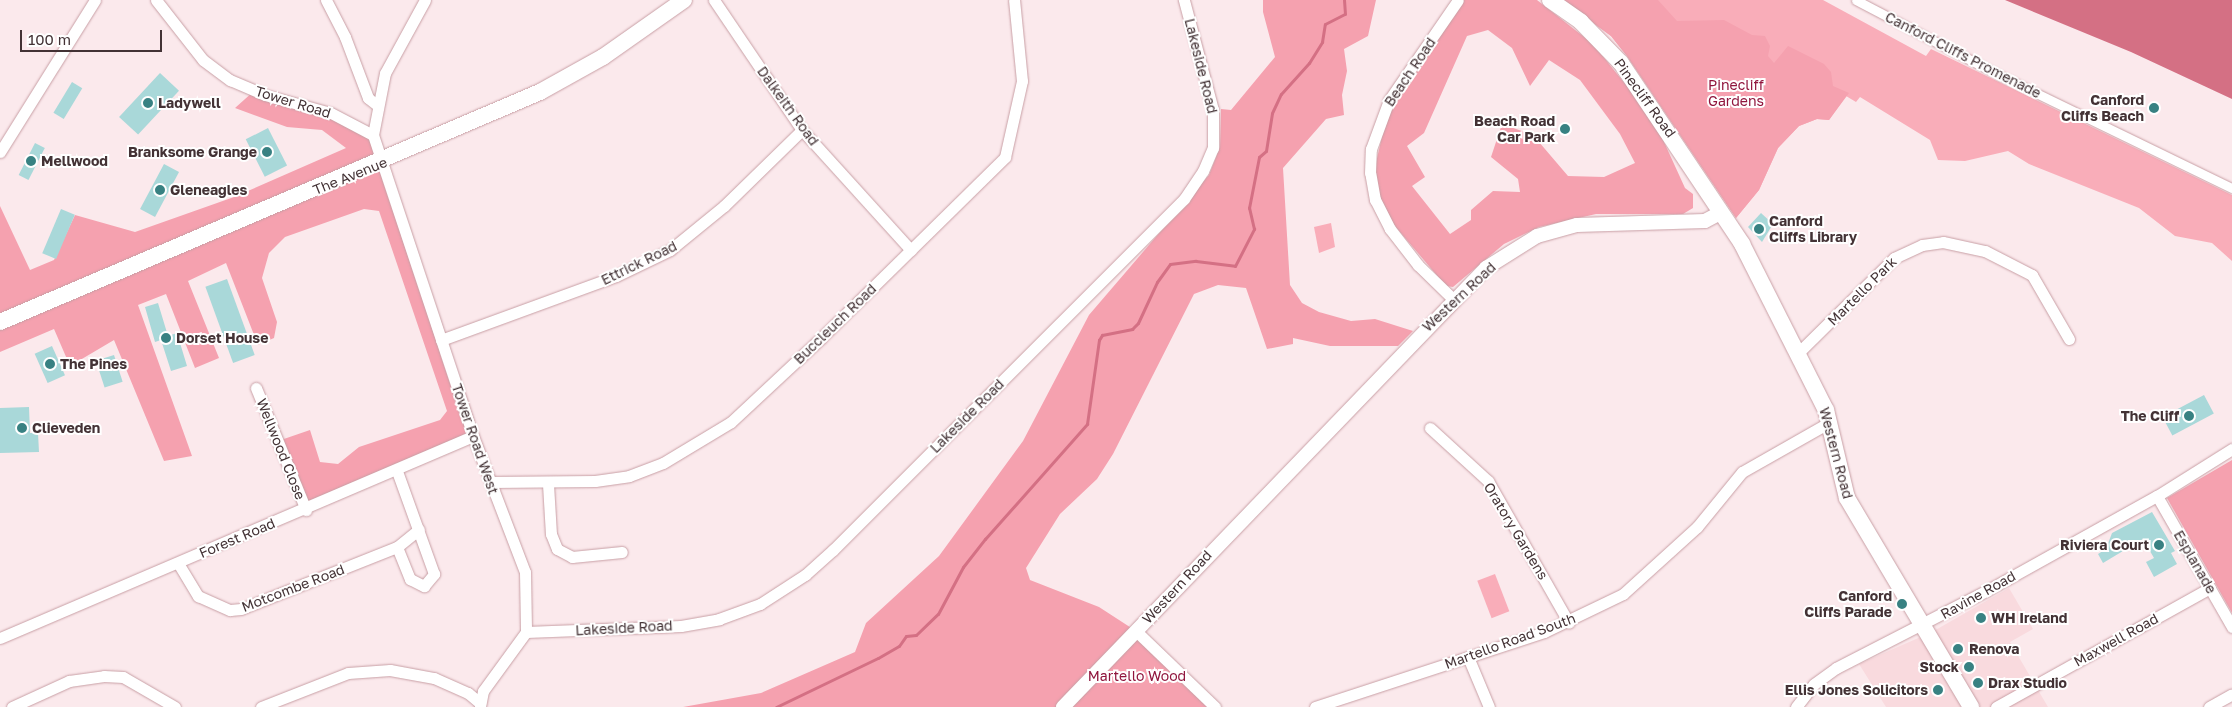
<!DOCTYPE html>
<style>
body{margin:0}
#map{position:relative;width:2232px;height:707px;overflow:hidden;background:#fbe9ec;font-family:"Golos Text",sans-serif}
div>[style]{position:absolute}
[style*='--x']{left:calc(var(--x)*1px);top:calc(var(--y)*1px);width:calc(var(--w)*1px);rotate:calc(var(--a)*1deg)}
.built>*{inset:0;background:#f9dade}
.green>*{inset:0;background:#f9adb9;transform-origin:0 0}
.forest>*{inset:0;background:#f5a1af}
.water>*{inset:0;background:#d47084}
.stream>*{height:3px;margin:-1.5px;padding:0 1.5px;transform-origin:1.5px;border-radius:1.5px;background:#d47084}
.building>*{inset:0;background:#a9d8d9;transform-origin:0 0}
.roads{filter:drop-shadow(0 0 1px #c89fa5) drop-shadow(0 0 1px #c89fa5)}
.pedestrian>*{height:9px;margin:-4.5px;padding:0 4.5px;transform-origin:4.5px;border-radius:4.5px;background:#fff}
.minor>*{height:11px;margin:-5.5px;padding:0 5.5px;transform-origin:5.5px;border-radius:5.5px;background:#fff}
.tertiary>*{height:14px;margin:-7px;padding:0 7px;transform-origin:7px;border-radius:7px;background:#fff}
.secondary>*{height:16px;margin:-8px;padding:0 8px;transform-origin:8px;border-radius:8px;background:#fff}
.dots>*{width:14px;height:14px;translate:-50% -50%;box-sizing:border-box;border:2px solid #fff;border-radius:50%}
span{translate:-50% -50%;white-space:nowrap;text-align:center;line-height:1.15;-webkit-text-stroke:4px #fff;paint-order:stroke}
.street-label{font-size:14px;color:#433235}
.park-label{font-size:14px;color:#90153d}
.poi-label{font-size:14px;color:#433235;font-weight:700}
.right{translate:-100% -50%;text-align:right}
.left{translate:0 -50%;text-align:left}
.scale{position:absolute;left:20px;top:30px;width:142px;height:22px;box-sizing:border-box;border:2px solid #433235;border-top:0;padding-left:6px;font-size:15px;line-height:18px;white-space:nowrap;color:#433235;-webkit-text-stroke:4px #fff;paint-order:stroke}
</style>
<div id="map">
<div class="built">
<i style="clip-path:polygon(2009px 588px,2033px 629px,2010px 642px,2048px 707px,1886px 707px,1859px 664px,1932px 632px)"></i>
</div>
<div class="green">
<i style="clip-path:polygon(1562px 0,1823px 0,1926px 56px,1931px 49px,2232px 195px,2232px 261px,2212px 243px,2175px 236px,2139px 208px,2029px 164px,2008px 151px,1965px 161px,1938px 160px,1930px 140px,1860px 97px,1856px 102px,1846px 96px,1829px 120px,1817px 119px,1799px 126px,1778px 148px,1759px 190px,1736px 218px,1627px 56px,1611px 36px)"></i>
<i style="clip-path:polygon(1331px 223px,1335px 247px,1319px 253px,1314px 227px)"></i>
<i style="left:1495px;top:574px;width:40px;height:19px;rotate:69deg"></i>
</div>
<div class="forest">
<i style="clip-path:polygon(1263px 0,1376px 0,1368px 36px,1344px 49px,1347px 71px,1342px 95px,1344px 115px,1326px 119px,1283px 168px,1290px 285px,1302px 303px,1319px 312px,1351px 321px,1375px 319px,1413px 331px,1398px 346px,1330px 346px,1293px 338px,1293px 344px,1267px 349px,1246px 288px,1218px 285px,1194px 294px,1113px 454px,1097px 479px,1060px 514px,1026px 568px,1030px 580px,1099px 607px,1136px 631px,1215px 707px,683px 707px,761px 693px,855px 652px,866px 623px,939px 556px,1023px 441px,1089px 315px,1209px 175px,1220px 147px,1221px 109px,1231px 110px,1275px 57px,1263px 12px)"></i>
<i style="clip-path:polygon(evenodd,1463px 0,1537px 0,1593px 44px,1654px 120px,1685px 188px,1693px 194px,1693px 208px,1683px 214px,1596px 214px,1539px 227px,1504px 244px,1453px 287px,1446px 286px,1394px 225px,1378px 194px,1375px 167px,1386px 119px,1463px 0,1488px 30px,1512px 48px,1530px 86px,1549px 60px,1580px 80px,1620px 134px,1635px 163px,1604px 177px,1568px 176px,1533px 135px,1502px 124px,1491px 157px,1518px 179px,1520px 192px,1493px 191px,1471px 210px,1471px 220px,1450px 234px,1412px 186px,1425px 177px,1407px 146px,1424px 133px,1467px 36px,1488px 30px)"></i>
<i style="clip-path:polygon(1562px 0,1658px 0,1677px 21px,1724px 20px,1752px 35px,1765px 36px,1770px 46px,1768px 56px,1774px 63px,1788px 46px,1824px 64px,1831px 72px,1833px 86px,1849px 93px,1829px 120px,1817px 119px,1799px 126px,1778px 148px,1759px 190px,1736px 218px,1627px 56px,1611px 36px)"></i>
<i style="clip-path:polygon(254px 91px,331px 113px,373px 135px,473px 436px,306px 510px,278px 441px,310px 430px,320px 462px,338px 464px,359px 447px,440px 420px,447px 411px,379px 211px,364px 209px,285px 237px,269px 253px,262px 278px,277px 322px,274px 338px,258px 345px,226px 263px,188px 281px,219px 358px,195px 368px,166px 294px,138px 305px,192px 456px,164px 461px,114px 340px,70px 366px,54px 329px,0 352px,0 206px,30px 270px,54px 260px,75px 215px,135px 232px,234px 197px,346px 148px,322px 130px,287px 127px,235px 108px)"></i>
<i style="clip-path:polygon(2232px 460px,2232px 613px,2167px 498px)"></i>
</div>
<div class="water">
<i style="clip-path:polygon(2005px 0,2232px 0,2232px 99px,2131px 52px)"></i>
</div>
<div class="stream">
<i style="--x:776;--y:707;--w:113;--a:-25.7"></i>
<i style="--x:878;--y:658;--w:24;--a:-30"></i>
<i style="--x:899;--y:646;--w:12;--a:-55"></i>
<i style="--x:906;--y:636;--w:10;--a:-6"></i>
<i style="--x:916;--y:635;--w:30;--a:-44"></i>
<i style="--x:938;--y:614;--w:53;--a:-62"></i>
<i style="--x:963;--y:567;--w:36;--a:-52"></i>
<i style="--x:985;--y:539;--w:154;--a:-48.4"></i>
<i style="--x:1087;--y:424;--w:85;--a:-81.9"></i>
<i style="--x:1099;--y:340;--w:6;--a:-59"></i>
<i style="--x:1102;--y:335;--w:31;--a:-11"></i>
<i style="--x:1132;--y:329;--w:8;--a:-45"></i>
<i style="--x:1138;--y:323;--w:45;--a:-65.1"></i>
<i style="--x:1157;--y:282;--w:22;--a:-54"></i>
<i style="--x:1170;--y:264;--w:26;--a:-7"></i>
<i style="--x:1196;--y:261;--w:39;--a:7"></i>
<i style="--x:1235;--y:266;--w:42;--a:-62.8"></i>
<i style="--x:1254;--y:229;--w:22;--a:-103"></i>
<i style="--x:1249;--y:208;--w:52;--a:-78.9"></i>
<i style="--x:1259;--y:157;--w:9;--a:-41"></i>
<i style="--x:1266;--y:151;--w:38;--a:-81"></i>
<i style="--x:1272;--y:113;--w:21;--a:-65"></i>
<i style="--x:1281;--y:94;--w:42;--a:-47.9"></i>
<i style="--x:1309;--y:63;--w:25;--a:-58"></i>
<i style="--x:1322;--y:42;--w:18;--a:-81"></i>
<i style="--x:1325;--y:24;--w:22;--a:-27"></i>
<i style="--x:1345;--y:14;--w:14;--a:-94"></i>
</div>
<div class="building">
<i style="left:160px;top:73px;width:26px;height:60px;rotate:43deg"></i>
<i style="left:72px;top:82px;width:12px;height:36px;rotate:31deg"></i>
<i style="left:268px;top:128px;width:42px;height:25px;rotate:63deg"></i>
<i style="left:35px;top:143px;width:11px;height:36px;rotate:27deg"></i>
<i style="left:164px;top:164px;width:17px;height:51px;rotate:28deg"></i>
<i style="left:61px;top:209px;width:15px;height:48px;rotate:23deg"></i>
<i style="clip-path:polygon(1761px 213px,1773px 224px,1762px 242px,1748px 227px)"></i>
<i style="left:227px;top:279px;width:81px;height:23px;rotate:70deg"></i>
<i style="clip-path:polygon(158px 303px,168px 336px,177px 333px,187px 366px,171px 371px,161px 340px,155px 342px,145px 307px)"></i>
<i style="left:52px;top:346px;width:32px;height:19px;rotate:66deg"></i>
<i style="left:114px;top:355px;width:28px;height:19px;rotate:72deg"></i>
<i style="left:2204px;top:395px;width:21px;height:47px;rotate:62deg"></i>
<i style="clip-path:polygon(29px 407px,30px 433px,38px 433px,39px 452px,0 453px,0 408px)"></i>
<i style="clip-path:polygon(2152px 512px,2175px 551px,2171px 553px,2177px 564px,2154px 577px,2146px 562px,2154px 558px,2143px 539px,2103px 563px,2098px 554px,2106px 549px,2112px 533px)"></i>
</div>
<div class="roads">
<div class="pedestrian">
<i style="--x:1856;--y:0;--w:164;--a:27.7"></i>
<i style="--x:2001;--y:76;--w:257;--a:25.9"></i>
</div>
<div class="minor">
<i style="--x:156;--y:0;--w:76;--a:51.9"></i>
<i style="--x:203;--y:60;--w:34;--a:37"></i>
<i style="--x:230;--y:80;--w:38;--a:23"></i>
<i style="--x:265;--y:95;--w:68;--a:15.3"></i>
<i style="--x:331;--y:113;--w:47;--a:27.6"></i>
<i style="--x:326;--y:0;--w:42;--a:62.8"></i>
<i style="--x:345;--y:37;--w:65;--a:69.3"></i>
<i style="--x:368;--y:98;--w:11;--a:38"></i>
<i style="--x:425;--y:0;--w:83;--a:118.7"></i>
<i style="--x:385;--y:73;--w:63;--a:101"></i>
<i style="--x:373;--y:135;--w:317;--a:71.6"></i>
<i style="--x:473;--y:436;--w:146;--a:69.1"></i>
<i style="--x:525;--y:572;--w:60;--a:89"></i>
<i style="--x:526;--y:632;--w:73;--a:126.1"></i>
<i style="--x:483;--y:691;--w:16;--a:101"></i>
<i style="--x:714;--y:0;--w:157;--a:55.9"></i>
<i style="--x:802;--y:130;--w:162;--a:47.8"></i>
<i style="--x:0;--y:152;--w:179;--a:-58"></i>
<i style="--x:1453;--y:299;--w:49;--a:-135.8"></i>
<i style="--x:1418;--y:265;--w:46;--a:-127.9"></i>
<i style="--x:1390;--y:229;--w:33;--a:-117"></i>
<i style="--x:1375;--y:200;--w:27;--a:-100"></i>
<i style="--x:1370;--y:173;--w:24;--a:-88"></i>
<i style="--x:1371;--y:149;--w:52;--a:-69.8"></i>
<i style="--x:1389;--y:100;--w:121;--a:-55.4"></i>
<i style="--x:441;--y:340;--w:186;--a:-20.1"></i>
<i style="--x:616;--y:276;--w:60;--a:-25.7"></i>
<i style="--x:670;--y:250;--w:70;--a:-39.2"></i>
<i style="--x:724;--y:206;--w:109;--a:-44.3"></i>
<i style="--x:1798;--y:353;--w:135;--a:-44.7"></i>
<i style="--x:1894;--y:258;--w:31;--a:-25"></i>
<i style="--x:1922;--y:245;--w:21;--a:-8"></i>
<i style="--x:1943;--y:242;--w:43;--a:12.1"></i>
<i style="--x:1985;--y:251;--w:53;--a:27.1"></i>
<i style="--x:2032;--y:275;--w:74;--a:60"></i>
<i style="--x:256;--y:388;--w:132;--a:67.7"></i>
<i style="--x:1430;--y:428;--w:79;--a:42.4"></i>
<i style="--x:1488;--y:481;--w:163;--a:60.3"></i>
<i style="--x:491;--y:482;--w:104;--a:-0.6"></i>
<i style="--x:595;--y:481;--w:34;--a:-8"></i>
<i style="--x:629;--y:476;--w:36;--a:-21"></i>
<i style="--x:663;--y:463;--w:79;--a:-31.1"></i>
<i style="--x:731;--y:422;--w:123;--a:-43"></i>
<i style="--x:821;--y:338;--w:258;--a:-44.5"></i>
<i style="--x:1005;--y:157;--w:78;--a:-77.4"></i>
<i style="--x:1022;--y:81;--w:81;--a:-95.6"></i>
<i style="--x:548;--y:484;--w:50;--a:86.6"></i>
<i style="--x:551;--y:534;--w:16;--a:68"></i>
<i style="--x:557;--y:549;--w:17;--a:28"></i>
<i style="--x:572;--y:557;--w:50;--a:-5.7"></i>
<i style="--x:2157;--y:496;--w:151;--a:60.2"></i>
<i style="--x:397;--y:547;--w:28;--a:-39"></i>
<i style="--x:178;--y:563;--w:39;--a:59"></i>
<i style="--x:198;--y:596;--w:35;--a:24"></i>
<i style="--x:230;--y:610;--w:11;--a:-5"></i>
<i style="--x:241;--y:609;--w:168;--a:-21.7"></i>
<i style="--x:397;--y:547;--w:35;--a:68"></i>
<i style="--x:410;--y:579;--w:16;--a:27"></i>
<i style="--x:424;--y:586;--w:16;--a:-50"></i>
<i style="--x:434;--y:574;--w:109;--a:-109.8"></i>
<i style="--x:1136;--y:631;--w:110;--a:43.9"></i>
<i style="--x:526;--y:632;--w:155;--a:-2.2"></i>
<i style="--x:681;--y:626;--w:39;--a:-10"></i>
<i style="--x:719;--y:619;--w:44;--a:-20.1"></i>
<i style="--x:760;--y:604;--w:54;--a:-32.8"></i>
<i style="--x:805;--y:575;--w:38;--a:-42"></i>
<i style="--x:833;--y:550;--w:496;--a:-45"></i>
<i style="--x:1184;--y:199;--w:34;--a:-56"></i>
<i style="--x:1203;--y:171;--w:25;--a:-67"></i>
<i style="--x:1213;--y:148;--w:38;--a:-90"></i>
<i style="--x:1213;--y:110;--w:114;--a:-104.8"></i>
<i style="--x:0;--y:638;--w:514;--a:-23.13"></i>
<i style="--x:1468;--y:657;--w:54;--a:67.2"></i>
<i style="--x:12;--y:707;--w:63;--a:-24.5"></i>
<i style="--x:69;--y:681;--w:35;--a:-8"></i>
<i style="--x:104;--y:676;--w:19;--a:3"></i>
<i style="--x:123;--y:677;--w:60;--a:30"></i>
<i style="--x:261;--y:707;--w:93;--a:-21.3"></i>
<i style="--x:348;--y:673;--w:42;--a:-4.1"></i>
<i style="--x:390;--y:670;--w:45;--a:10.3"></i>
<i style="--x:434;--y:678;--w:37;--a:24"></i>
<i style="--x:468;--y:693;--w:16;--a:40"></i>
<i style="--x:1315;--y:707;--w:241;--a:-18.1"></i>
<i style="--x:1544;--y:632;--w:88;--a:-25.7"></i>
<i style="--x:1623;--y:594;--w:100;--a:-42.2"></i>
<i style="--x:1697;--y:527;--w:71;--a:-50.7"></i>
<i style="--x:1742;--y:472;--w:101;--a:-29.6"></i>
<i style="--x:1796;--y:707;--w:29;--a:-52"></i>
<i style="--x:1814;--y:684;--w:27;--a:-36"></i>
<i style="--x:1836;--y:668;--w:169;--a:-27.2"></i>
<i style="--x:1986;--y:591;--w:196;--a:-29.1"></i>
<i style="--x:2157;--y:496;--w:89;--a:-32.1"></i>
<i style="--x:1996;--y:707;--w:245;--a:-29.1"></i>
<i style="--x:2209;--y:707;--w:26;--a:-29"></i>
</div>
<div class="tertiary">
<i style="--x:1063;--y:707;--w:610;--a:-46.06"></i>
<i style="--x:1486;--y:268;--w:60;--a:-32.1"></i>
<i style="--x:1537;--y:236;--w:41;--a:-15.4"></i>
<i style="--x:1577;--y:225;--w:128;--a:-1.8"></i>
<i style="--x:1705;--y:221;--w:17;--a:-28"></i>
</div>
<div class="secondary">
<i style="--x:1550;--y:0;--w:38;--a:35"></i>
<i style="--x:1581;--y:22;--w:57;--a:45.7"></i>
<i style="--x:1621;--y:63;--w:218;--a:56.2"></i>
<i style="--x:1742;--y:244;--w:186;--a:63.2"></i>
<i style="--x:1826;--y:410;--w:90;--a:76.6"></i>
<i style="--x:1847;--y:498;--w:243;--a:59.3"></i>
<i style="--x:0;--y:322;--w:587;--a:-23.07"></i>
<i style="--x:540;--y:92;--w:72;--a:-29.1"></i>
<i style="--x:603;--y:57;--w:99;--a:-35.1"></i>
</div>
</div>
<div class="dots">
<i style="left:148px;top:103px;background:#388182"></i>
<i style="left:2154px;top:108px;background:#388182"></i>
<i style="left:1565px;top:129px;background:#388182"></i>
<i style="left:267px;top:152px;background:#388182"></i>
<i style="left:31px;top:161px;background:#388182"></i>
<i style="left:160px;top:190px;background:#388182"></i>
<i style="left:1759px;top:229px;background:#388182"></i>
<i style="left:166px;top:338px;background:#388182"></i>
<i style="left:50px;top:364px;background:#388182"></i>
<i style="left:2189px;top:416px;background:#388182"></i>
<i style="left:22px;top:428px;background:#388182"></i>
<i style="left:2159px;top:545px;background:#388182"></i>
<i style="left:1902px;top:604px;background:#388182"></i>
<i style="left:1981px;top:618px;background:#388182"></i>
<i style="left:1958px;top:649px;background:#388182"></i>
<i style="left:1969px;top:667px;background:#388182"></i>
<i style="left:1978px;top:683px;background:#388182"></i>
<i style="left:1938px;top:690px;background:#388182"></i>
</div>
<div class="street-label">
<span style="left:1963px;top:55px;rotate:27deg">Canford Cliffs Promenade</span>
<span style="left:1201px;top:66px;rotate:76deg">Lakeside Road</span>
<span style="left:1410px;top:72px;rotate:-56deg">Beach Road</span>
<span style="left:1645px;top:98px;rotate:54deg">Pinecliff Road</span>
<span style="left:293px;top:102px;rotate:17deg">Tower Road</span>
<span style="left:788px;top:106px;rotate:54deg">Dalkeith Road</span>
<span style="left:350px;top:176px;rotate:-22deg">The Avenue</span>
<span style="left:639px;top:263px;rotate:-26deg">Ettrick Road</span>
<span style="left:1862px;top:291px;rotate:-45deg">Martello Park</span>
<span style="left:1459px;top:297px;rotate:-43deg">Western Road</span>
<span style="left:835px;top:324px;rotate:-44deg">Buccleuch Road</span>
<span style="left:967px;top:416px;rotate:-45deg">Lakeside Road</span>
<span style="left:475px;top:439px;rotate:71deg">Tower Road West</span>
<span style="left:281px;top:449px;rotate:68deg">Wellwood Close</span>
<span style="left:1836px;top:453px;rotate:75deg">Western Road</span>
<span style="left:1516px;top:531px;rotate:59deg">Oratory Gardens</span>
<span style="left:237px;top:538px;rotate:-23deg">Forest Road</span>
<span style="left:2195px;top:562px;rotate:60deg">Esplanade</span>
<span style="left:1177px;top:587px;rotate:-47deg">Western Road</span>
<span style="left:293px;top:588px;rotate:-21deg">Motcombe Road</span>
<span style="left:1978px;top:595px;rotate:-29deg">Ravine Road</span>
<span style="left:624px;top:628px;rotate:-3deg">Lakeside Road</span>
<span style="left:2116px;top:640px;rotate:-29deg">Maxwell Road</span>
<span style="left:1510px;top:641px;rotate:-20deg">Martello Road South</span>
</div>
<div class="park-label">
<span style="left:1736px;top:93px">Pinecliff<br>Gardens</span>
<span style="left:1137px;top:676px">Martello Wood</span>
</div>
<div class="poi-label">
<span class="right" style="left:2144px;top:108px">Canford<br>Cliffs Beach</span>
<span class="left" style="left:158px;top:103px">Ladywell</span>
<span class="right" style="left:1555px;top:129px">Beach Road<br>Car Park</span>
<span class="right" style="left:257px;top:152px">Branksome Grange</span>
<span class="left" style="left:41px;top:161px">Mellwood</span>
<span class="left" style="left:170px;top:190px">Gleneagles</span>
<span class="left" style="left:1769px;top:229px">Canford<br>Cliffs Library</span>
<span class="left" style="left:176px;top:338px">Dorset House</span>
<span class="left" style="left:60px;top:364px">The Pines</span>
<span class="right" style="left:2179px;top:416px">The Cliff</span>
<span class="left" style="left:32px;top:428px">Clieveden</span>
<span class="right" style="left:2149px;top:545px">Riviera Court</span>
<span class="right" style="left:1892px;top:604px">Canford<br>Cliffs Parade</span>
<span class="left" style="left:1991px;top:618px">WH Ireland</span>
<span class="left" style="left:1969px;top:649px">Renova</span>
<span class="right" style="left:1959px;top:667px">Stock</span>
<span class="left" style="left:1988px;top:683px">Drax Studio</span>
<span class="right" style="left:1928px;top:690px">Ellis Jones Solicitors</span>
</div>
<div class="scale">100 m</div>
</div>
